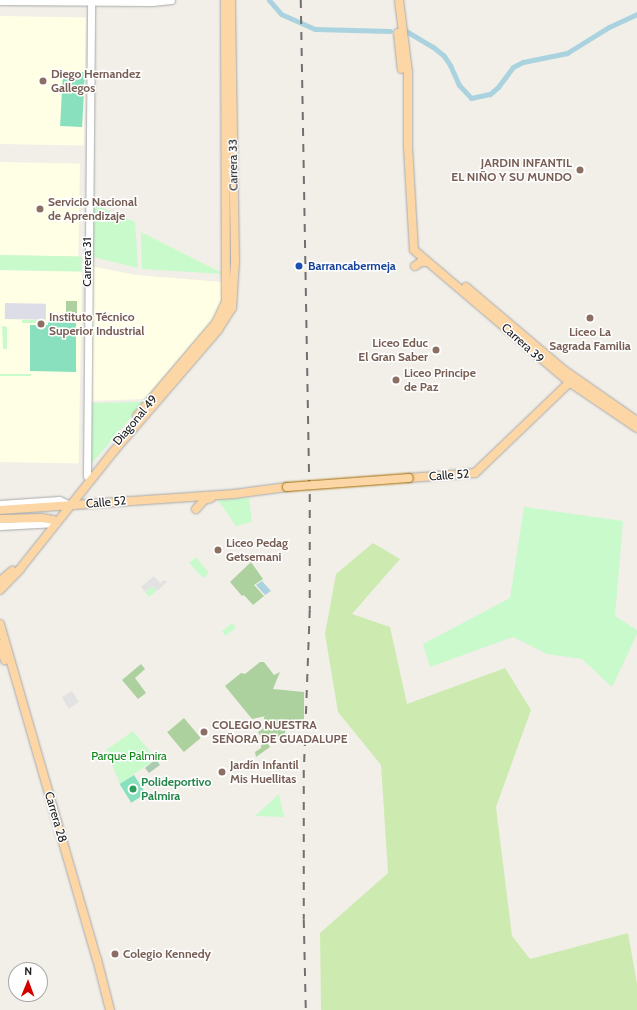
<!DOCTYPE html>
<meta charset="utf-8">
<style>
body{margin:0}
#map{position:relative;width:637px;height:1010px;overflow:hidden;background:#f2efe9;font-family:Cabin,sans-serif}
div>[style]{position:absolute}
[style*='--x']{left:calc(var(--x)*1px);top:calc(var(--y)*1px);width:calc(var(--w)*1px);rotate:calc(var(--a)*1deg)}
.education>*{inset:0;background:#ffffe5;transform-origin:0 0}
.grass>*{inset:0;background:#cdebb0}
.forest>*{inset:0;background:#add19e;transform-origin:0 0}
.cemetery>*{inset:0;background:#aacbaf}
.park>*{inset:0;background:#c8facc;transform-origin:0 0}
.pitch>*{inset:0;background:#88e0be;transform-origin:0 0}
.parking>*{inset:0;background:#e2e2e2;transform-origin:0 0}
.plaza>*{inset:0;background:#dddde8;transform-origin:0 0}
.water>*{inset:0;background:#aad3df}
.canal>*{height:5px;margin:-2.5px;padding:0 2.5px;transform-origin:2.5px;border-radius:2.5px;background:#aad3df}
.roads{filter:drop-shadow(0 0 1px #a9a9a9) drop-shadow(0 0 1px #a9a9a9)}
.minor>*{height:7px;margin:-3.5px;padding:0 3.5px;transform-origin:3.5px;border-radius:3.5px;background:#fff}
.major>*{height:8px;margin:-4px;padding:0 4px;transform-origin:4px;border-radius:4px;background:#fcd6a4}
.rail>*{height:1.5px;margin-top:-0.75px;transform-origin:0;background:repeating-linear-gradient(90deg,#707070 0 8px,transparent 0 16px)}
.bridges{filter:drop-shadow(0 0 1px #a06b00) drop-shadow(0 0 1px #a06b00)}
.major-bridge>*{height:8px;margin:-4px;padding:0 4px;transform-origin:4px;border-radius:4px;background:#fcd6a4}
.dots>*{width:11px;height:11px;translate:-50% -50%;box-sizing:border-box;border:2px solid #fff;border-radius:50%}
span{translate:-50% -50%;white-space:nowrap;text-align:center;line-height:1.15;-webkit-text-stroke:3px #fff;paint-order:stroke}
.education-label{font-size:12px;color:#785e54;font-weight:700}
.left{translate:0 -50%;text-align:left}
.right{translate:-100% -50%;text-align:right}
.street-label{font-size:12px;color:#222}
.transit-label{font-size:12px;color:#164399;font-weight:700}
.park-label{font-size:12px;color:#0c8416}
.leisure-label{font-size:12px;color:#27864d;font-weight:700}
.north{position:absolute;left:8px;top:962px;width:40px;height:40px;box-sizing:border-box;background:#fff;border:1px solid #a7a7a7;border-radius:50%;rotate:1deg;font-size:11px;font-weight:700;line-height:16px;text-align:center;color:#222}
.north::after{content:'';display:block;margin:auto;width:14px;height:18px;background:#d40000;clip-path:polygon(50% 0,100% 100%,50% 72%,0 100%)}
</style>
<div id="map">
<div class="education">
<i style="left:0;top:16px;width:86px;height:128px;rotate:1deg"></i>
<i style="left:0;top:162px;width:80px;height:93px;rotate:1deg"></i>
<i style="clip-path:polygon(90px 266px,136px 275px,222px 282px,220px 311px,144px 399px,88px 401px)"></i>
<i style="left:0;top:270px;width:82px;height:192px;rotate:1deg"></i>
</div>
<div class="grass">
<i style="clip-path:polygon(373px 543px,400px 559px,352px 614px,390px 627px,407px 704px,505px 668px,531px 710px,496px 807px,512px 936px,530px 959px,628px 933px,637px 984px,637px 1010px,321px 1010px,320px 933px,388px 873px,381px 765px,338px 712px,325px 634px,336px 574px)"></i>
</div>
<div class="forest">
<i style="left:66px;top:301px;width:11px;height:17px"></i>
<i style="clip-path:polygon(251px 562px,263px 579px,254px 585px,264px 596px,253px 605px,244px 595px,242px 596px,230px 582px)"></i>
<i style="clip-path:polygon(260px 662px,264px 662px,274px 675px,280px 672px,273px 689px,304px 692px,304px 721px,287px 724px,283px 742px,274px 733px,266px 741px,270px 747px,256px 757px,255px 752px,261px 748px,262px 739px,258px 732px,264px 728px,264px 717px,266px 716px,252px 719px,225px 686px,241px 673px,245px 674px)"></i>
<i style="clip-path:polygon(141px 664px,145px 669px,135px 678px,146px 693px,138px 699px,122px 680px)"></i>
<i style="left:184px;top:718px;width:26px;height:22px;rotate:50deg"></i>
</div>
<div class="cemetery">
<i style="clip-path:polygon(156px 759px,160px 765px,149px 773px,145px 768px)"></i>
</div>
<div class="park">
<i style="clip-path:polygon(94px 204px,135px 222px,138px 268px,93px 257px)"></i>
<i style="clip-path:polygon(141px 232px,224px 274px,142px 269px)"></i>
<i style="left:0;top:255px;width:82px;height:15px;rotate:1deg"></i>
<i style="left:22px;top:320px;width:22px;height:3px"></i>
<i style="clip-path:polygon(2px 326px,7px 327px,7px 349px,3px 349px)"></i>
<i style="left:0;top:374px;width:31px;height:2px"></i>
<i style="clip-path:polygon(144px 402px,87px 469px,88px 403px)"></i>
<i style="clip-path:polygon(249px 498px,252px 522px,236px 526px,218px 500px)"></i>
<i style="clip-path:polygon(524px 507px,623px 521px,615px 616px,637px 630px,637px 634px,612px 687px,582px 659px,547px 654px,513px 637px,430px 667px,423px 644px,510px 598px)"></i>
<i style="clip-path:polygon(196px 557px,209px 573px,203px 578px,189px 563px)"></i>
<i style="left:153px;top:586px;width:6px;height:10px;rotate:51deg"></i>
<i style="left:232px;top:623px;width:6px;height:13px;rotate:51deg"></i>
<i style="clip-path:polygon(133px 731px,156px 759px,120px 784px,106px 750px)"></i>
<i style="clip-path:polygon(279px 794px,284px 817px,255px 816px)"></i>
</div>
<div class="pitch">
<i style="left:63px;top:71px;width:22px;height:55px;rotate:3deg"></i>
<i style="clip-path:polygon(48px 322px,76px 323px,76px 372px,30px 371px,30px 325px,48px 325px)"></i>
<i style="left:134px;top:775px;width:22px;height:17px;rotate:58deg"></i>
</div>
<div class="parking">
<i style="clip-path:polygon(154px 576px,160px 583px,164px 580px,167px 582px,157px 591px,153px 586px,145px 592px,141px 587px)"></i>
<i style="left:72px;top:691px;width:13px;height:12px;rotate:58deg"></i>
</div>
<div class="plaza">
<i style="left:5px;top:303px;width:41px;height:16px;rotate:1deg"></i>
</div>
<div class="water">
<i style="clip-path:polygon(262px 581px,271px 591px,265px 595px,256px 585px)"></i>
</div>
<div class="canal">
<i style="--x:269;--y:0;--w:18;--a:49"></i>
<i style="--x:281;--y:14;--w:37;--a:24"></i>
<i style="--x:315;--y:29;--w:75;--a:1.5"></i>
<i style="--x:406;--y:31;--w:31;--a:31"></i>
<i style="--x:433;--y:47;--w:14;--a:39"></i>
<i style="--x:444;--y:56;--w:11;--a:56"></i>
<i style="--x:450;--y:65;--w:22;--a:66"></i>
<i style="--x:459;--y:85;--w:18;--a:47"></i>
<i style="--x:471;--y:98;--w:19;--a:-12"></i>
<i style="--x:490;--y:94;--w:11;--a:-41"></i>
<i style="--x:498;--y:87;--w:25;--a:-53"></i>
<i style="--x:513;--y:67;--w:11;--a:-27"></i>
<i style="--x:523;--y:62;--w:45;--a:-11.6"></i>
<i style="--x:567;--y:53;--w:49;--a:-31.8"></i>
<i style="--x:609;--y:27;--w:31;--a:-25"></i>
</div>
<div class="roads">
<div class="minor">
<i style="--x:0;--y:1;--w:152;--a:0.4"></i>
<i style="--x:152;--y:2;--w:19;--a:-6"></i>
<i style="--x:87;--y:476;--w:476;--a:-89.5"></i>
<i style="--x:0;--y:504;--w:59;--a:-3.9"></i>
<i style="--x:59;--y:500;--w:12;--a:24"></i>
<i style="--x:0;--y:526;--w:56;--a:-3.1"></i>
</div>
<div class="major">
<i style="--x:399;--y:0;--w:73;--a:82.9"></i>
<i style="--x:408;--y:72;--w:75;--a:90"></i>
<i style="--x:408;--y:147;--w:103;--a:86.7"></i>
<i style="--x:414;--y:250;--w:204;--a:40.4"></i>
<i style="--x:569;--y:382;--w:82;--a:34.1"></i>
<i style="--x:398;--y:33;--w:36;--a:84"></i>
<i style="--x:415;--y:266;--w:7;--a:-34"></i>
<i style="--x:421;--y:262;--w:6;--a:0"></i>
<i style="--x:466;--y:287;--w:128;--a:40.3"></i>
<i style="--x:564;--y:370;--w:89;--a:34.9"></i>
<i style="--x:137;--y:416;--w:122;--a:-49.7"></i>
<i style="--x:216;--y:323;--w:23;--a:-65"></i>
<i style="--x:226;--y:302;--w:302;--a:-90.2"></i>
<i style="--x:409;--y:478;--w:66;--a:-4.3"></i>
<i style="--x:475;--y:473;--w:134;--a:-43.8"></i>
<i style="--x:196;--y:509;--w:12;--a:-48"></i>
<i style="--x:204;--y:500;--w:7;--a:-16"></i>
<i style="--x:0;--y:510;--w:235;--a:-3.9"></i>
<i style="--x:234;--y:494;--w:53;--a:-7.5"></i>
<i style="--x:0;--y:519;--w:42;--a:-1.4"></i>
<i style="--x:42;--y:518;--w:11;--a:10"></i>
<i style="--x:53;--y:520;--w:4;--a:45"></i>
<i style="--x:0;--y:581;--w:16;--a:-40"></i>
<i style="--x:0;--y:590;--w:29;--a:-46"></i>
<i style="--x:20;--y:569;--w:151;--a:-51.5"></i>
<i style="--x:114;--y:451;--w:160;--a:-49.3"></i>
<i style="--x:218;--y:330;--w:26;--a:-58"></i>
<i style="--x:232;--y:308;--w:46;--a:-86.3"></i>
<i style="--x:235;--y:262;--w:262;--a:-90.9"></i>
<i style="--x:0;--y:624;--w:349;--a:73.9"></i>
<i style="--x:97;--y:959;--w:53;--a:75.7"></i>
<i style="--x:0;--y:644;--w:17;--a:73"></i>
</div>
</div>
<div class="rail">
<i style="--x:301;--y:0;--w:494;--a:89"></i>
<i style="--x:310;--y:494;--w:116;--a:90"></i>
<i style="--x:310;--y:610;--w:160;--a:92.1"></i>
<i style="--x:304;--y:770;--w:150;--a:90"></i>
<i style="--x:304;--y:920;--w:90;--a:88.7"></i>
</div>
<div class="bridges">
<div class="major-bridge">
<i style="--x:287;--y:487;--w:122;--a:-4.2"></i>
</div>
</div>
<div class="dots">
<i style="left:43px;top:81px;background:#8d6e63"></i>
<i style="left:580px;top:170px;background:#8d6e63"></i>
<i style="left:40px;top:209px;background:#8d6e63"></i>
<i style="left:299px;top:266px;background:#1a4fb4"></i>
<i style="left:590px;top:318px;background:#8d6e63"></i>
<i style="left:41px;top:324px;background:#8d6e63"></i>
<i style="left:436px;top:350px;background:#8d6e63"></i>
<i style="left:396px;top:380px;background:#8d6e63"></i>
<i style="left:218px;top:550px;background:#8d6e63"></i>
<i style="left:204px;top:732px;background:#8d6e63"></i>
<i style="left:222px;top:772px;background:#8d6e63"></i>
<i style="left:133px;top:789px;background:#2e9e5b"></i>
<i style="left:115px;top:954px;background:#8d6e63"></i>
</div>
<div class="education-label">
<span class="left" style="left:51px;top:81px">Diego Hernandez<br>Gallegos</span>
<span class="right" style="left:572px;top:170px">JARDIN INFANTIL<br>EL NIÑO Y SU MUNDO</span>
<span class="left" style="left:48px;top:209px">Servicio Nacional<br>de Aprendizaje</span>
<span class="left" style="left:49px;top:324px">Instituto Técnico<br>Superior Industrial</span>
<span style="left:590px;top:339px">Liceo La<br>Sagrada Familia</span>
<span class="right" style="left:428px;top:350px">Liceo Educ<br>El Gran Saber</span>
<span class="left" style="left:404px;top:380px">Liceo Principe<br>de Paz</span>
<span class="left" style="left:226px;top:550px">Liceo Pedag<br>Getsemani</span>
<span class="left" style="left:212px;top:732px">COLEGIO NUESTRA<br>SEÑORA DE GUADALUPE</span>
<span class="left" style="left:230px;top:772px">Jardín Infantil<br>Mis Huellitas</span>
<span class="left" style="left:123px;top:954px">Colegio Kennedy</span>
</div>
<div class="street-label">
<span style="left:233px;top:165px;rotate:-91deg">Carrera 33</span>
<span style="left:87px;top:262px;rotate:-90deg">Carrera 31</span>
<span style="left:523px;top:343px;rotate:42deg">Carrera 39</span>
<span style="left:135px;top:420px;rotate:-50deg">Diagonal 49</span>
<span style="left:449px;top:475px;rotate:-4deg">Calle 52</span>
<span style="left:106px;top:502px;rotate:-5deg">Calle 52</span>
<span style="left:56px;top:817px;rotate:74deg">Carrera 28</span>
</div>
<div class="transit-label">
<span class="left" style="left:308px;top:266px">Barrancabermeja</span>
</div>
<div class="park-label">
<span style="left:129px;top:756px">Parque Palmira</span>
</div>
<div class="leisure-label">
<span class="left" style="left:141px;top:789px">Polideportivo<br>Palmira</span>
</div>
<div class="north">N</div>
</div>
